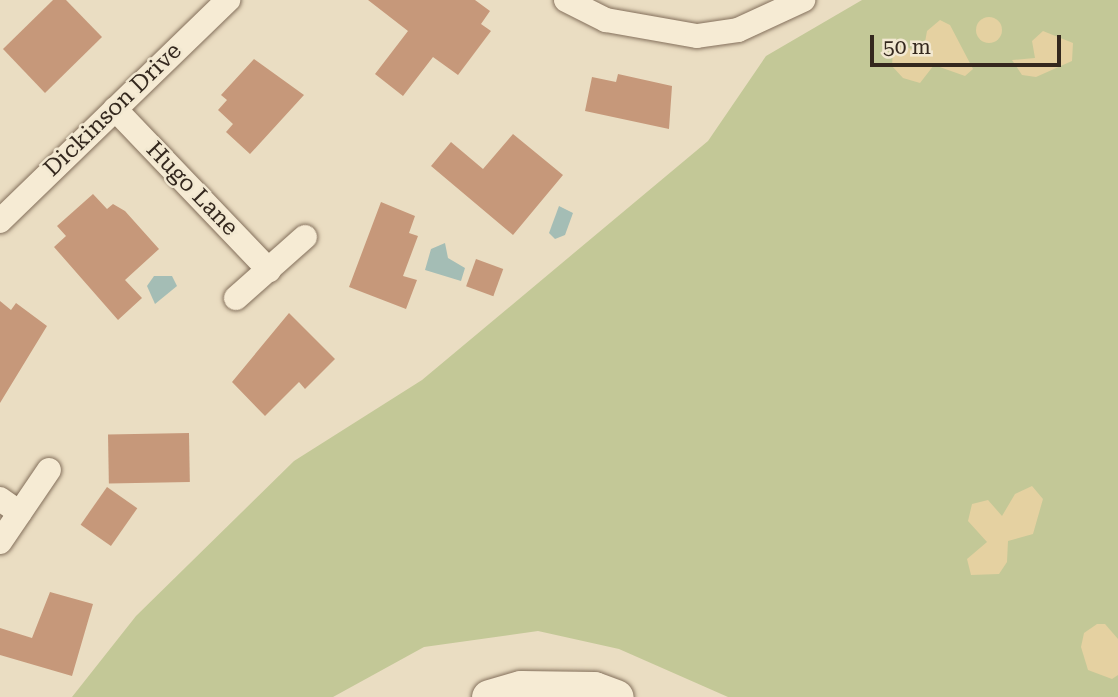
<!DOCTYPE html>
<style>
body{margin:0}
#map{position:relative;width:1118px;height:697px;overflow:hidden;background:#eaddc2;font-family:"Roboto Serif",serif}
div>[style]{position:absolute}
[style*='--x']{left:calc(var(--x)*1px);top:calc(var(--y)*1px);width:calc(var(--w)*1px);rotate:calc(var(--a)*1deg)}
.green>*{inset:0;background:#c3c897}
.sand>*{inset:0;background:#e5d1a1}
.round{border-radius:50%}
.water>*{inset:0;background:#a4bdb5}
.building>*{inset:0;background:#c6987a;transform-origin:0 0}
.roads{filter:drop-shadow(0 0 2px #836f5b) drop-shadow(0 0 2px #836f5b)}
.street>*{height:24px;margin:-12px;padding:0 12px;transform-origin:12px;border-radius:12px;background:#f6ebd4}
.secondary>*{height:35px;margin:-17.5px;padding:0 17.5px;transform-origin:17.5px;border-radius:17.5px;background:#f6ebd4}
span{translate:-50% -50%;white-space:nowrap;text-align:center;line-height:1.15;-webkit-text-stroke:5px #f2e8d1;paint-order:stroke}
.street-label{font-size:23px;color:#34281e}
.scale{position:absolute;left:870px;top:35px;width:191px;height:32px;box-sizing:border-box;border:4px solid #34281e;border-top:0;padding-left:9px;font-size:21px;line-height:24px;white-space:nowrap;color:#34281e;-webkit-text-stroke:5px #f2e8d1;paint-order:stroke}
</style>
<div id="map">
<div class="green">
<i style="clip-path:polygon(862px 0,1118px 0,1118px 697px,728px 697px,619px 649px,538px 631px,424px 647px,333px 697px,72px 697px,136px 616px,294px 461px,422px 380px,708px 141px,766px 56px)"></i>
</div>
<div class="sand">
<i class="round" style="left:976px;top:17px;width:26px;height:26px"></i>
<i style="clip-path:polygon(940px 20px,950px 25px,973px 69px,965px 76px,934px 65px,920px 83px,903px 78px,892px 66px,893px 50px,903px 46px,923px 53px,927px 31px)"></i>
<i style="clip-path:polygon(1043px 31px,1073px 43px,1072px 61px,1036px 77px,1022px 75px,1012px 60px,1035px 58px,1032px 41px)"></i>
<i style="clip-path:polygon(1032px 486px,1043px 499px,1033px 534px,1008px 541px,1007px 562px,999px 574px,971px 575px,967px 559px,987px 542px,968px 521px,972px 504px,988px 500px,1002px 516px,1015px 494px)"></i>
<i style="clip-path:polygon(1097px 624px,1105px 624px,1118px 639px,1118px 675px,1112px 679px,1088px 670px,1081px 647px,1084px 633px)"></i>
</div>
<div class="water">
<i style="clip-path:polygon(559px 206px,573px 213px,565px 235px,555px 239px,549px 233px)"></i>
<i style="clip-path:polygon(445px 243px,448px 258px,465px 268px,461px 281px,425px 270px,431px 249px)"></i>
<i style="clip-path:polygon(154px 276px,172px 276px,177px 286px,155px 304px,147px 286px)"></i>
</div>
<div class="building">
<i style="clip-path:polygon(53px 0,66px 0,102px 37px,45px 93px,3px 49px)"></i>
<i style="clip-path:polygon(368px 0,475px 0,490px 11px,481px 24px,491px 31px,458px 75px,433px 57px,403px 96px,375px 74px,408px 31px)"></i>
<i style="clip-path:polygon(254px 59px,304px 95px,250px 154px,226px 132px,233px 124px,218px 110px,227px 100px,221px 95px)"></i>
<i style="clip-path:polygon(618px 74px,672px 86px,669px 129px,585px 111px,592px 77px,616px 82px)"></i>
<i style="clip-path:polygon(513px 134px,563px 175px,513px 235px,431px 166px,451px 142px,483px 169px)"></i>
<i style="clip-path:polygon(93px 194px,107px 209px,113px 204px,125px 211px,159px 249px,125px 280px,142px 298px,118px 320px,54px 247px,66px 236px,57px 226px)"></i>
<i style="clip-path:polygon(381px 202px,415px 216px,409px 233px,418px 236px,403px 276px,417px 280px,406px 309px,349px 287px)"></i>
<i style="left:476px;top:259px;width:29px;height:29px;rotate:20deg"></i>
<i style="clip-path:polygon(0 301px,11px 310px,16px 303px,47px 326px,0 403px)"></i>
<i style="clip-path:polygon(289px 313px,335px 359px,305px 389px,299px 382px,265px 416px,232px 382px)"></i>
<i style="left:189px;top:433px;width:49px;height:81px;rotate:89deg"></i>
<i style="left:107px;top:487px;width:37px;height:46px;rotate:35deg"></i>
<i style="clip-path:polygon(50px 592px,93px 604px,72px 676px,0 655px,0 628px,32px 638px)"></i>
</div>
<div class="roads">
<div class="street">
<i style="--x:566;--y:0;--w:45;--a:26.6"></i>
<i style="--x:606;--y:20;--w:92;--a:10"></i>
<i style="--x:697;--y:36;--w:41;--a:-8.3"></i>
<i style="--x:738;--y:30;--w:72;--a:-24.8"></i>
<i style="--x:115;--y:109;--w:223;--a:46.3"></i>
<i style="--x:0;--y:221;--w:318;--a:-44.1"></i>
<i style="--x:236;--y:298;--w:92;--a:-41.5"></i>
<i style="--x:0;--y:499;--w:24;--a:35"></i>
<i style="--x:0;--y:542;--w:87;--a:-55.8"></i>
</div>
<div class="secondary">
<i style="--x:489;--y:697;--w:33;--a:-16"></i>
<i style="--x:521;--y:688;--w:73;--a:0.8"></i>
<i style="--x:594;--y:689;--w:23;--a:20"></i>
</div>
</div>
<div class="street-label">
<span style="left:113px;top:110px;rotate:-44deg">Dickinson Drive</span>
<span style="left:192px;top:189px;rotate:46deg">Hugo Lane</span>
</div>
<div class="scale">50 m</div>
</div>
